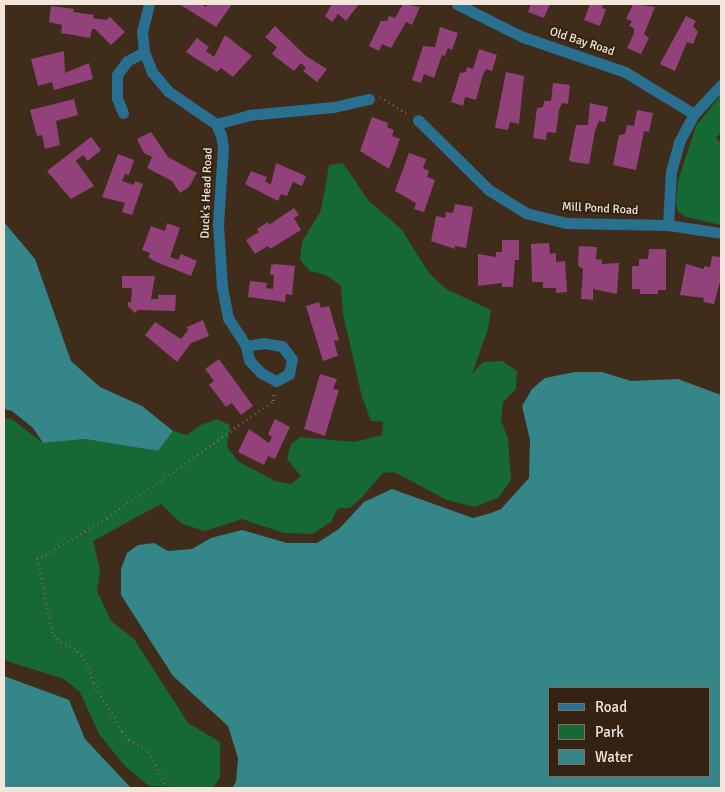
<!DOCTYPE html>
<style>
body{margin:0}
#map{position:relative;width:725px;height:792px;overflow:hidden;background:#3f2c1b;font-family:Signika,sans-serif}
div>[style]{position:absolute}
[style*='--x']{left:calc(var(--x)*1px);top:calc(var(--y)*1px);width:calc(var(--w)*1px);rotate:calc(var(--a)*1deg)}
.green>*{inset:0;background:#166935}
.water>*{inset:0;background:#348688}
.building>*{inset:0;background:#92417a}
.path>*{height:2.5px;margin-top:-1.25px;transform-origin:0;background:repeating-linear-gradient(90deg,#766556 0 1px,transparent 0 5px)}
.street>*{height:11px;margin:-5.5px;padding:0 5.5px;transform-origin:5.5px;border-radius:5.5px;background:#296f8f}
span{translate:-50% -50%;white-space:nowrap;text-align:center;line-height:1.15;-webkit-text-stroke:4px #342312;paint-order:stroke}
.street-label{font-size:12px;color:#f2e6db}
.frame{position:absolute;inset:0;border:5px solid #f2e6db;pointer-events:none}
.legend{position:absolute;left:548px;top:687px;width:162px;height:90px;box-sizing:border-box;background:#342312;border:1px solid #807162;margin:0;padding:6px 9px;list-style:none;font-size:15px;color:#f2e6db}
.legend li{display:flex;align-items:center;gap:10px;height:25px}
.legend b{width:25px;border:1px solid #807162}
</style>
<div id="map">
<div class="green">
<i style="clip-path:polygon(721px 95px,721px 132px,716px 138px,721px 143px,721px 225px,686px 217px,678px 212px,676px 203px,678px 181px,696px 126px)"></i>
<i style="clip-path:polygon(343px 163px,368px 200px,402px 230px,429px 273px,446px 289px,491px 310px,488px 329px,472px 374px,483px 362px,502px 361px,517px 371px,516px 389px,503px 402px,501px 421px,508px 438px,511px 480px,498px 498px,475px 507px,447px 500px,394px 472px,383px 473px,361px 498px,350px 508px,338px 508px,331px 522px,312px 534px,284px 533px,242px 519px,205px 531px,182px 524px,161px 504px,93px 541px,100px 570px,97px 591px,111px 621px,134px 639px,188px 723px,220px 742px,220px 777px,213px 788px,149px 786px,125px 766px,99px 734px,80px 692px,64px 679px,4px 660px,4px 418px,12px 419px,43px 443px,85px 439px,158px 451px,173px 431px,187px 435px,201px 425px,217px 419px,230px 425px,227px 447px,238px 461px,275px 481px,291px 484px,301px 476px,287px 459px,291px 444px,301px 437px,354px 442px,382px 435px,383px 422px,371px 421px,362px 397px,343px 314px,341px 286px,326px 275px,310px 271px,300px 260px,302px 242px,321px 210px,329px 165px)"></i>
</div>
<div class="water">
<i style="clip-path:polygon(4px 222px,35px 259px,71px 361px,100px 387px,142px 406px,173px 431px,158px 451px,85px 439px,43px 443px,33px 428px,12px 411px,4px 409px)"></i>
<i style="clip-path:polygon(evenodd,575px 372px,602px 372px,631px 381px,678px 379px,721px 395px,721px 788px,232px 788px,236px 782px,238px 758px,228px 726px,173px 676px,121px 595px,121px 569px,127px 553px,138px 545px,154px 543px,168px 551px,192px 549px,211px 538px,242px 530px,287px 543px,317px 543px,339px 529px,364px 502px,392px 489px,473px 518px,491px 513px,501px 509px,529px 478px,530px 440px,522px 406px,532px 389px,545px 378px,575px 372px,549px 688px,709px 688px,709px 776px,549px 776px,549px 688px)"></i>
<i style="clip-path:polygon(4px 676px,69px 700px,85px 739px,131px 788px,4px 788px)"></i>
</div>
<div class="building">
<i style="clip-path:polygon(179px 4px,201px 4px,206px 7px,208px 4px,232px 4px,216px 27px)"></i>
<i style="clip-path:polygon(332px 4px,359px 4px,346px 21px,338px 14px,332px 22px,325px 16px)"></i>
<i style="clip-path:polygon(403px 4px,420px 7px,412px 25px,406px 22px,391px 48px,382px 44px,379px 51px,369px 46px,381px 21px,387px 21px,389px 16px,395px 18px)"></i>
<i style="clip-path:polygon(531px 4px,550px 4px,544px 18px,528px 12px)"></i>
<i style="clip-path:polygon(590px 4px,603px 4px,602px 8px,606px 9px,600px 26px,584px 20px)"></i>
<i style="clip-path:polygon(633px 4px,655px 7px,644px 34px,649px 38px,641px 54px,627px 48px,634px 33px,634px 28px,629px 26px,632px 21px,626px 19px)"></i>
<i style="clip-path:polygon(51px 6px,74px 9px,73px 12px,94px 15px,93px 18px,106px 20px,110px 17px,125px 32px,111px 45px,95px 29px,92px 29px,90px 38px,61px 33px,62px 25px,49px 22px)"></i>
<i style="clip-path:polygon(686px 16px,696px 21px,693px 26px,698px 32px,693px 44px,687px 42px,675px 71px,660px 64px)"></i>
<i style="clip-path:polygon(275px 26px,306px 56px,327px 69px,317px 82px,303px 71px,306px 68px,301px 63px,294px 71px,272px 54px,277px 47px,265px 37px)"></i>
<i style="clip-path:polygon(440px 27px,458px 33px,452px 50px,448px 48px,445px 56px,442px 55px,434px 78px,424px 74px,421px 83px,412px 80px,423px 46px,435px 47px)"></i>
<i style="clip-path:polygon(225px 35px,252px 56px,233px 77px,221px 68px,217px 72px,186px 52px,197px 38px,209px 47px,206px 51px,214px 57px)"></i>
<i style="clip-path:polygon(479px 49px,497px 55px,492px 71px,486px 69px,483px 74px,476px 100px,465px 97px,463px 106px,451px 102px,460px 73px,466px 72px,467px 67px,473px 69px)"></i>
<i style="clip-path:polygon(64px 51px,65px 73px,89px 63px,93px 79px,54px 90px,52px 82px,38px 86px,31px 59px)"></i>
<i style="clip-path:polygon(506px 72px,524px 76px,519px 124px,510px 122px,508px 130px,495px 128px)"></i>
<i style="clip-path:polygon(553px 83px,570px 85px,568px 104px,562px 103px,559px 110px,556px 133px,547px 132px,546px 140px,533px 138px,537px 108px,543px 107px,544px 101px,551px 101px)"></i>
<i style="clip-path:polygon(74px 99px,78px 115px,56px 121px,60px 145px,45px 149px,42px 135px,37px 136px,30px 110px)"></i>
<i style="clip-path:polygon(590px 103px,608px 107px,605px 122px,599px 121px,595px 131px,589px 164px,572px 162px,569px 160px,576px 125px,588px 125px)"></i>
<i style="clip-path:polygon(637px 110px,653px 113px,649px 132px,644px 131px,636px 170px,613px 165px,619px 135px,625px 134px,627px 125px,634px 126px)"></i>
<i style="clip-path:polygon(372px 117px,388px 123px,387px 127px,394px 130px,392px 136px,400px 139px,389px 169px,360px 151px)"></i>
<i style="clip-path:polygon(151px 132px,168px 157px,197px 173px,189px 187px,180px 193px,172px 181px,147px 168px,152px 157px,144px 153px,137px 139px)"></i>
<i style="clip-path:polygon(91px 137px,101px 150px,88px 161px,83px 155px,76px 161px,94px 186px,71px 199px,47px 171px)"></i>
<i style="clip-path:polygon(409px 153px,426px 159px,423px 168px,429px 171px,427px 177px,435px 180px,424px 212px,414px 209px,416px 203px,395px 191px)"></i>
<i style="clip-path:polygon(118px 154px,134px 160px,129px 175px,125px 174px,122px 181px,134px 185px,135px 181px,143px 184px,132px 215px,122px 212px,125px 203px,102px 197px)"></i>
<i style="clip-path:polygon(276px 163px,306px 176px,302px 186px,293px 182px,287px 196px,281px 194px,278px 201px,245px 184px,251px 171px,267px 177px,265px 182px,271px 184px)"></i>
<i style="clip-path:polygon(455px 204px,473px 207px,466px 248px,455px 246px,455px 249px,431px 241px,436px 216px,445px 218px,446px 212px,453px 213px)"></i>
<i style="clip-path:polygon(294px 208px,299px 215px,294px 218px,301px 230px,270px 249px,268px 246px,255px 254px,246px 240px,259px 232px,257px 229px,268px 222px,269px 225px)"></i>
<i style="clip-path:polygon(167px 223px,180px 228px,170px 257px,178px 260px,181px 254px,197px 261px,191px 276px,156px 262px,148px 257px,150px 253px,142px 250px,151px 226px,165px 231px)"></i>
<i style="clip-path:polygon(502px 240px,519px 240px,519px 260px,515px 260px,513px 287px,502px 287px,502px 283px,478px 286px,478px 254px,496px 257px,496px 252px,502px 252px)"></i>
<i style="clip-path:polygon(549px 243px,550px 254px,556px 253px,556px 262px,565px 261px,567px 292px,556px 293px,556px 288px,543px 288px,543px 282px,532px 282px,531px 244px)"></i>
<i style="clip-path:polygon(579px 246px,597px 247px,596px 259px,602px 260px,602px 264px,619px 263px,617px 294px,593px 289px,593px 300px,581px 299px,583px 269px,578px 266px)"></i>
<i style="clip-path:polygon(649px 249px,666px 249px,666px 290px,658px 290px,658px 294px,640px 294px,640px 289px,632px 289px,632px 266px,639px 266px,639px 259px,648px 259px)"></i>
<i style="clip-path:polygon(712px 256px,721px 257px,721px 278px,714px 304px,703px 302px,704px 298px,680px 295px,686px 264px,704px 269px,704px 266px,710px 267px)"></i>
<i style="clip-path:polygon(275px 264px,295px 266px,292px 295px,286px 294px,285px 302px,248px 297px,250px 281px,267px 283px,266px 288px,273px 289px,274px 275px,270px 275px,271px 265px)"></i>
<i style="clip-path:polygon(122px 276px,155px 276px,151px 299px,158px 299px,158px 295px,176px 295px,175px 311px,138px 310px,135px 313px,128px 306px,128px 302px,131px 302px,132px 288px,122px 288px)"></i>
<i style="clip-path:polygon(319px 302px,321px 308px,329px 306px,339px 340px,334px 341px,338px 356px,323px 361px,306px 306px)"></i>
<i style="clip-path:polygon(203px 320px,209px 336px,191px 343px,177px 362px,145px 335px,155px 322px,181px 339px,188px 330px,187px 327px)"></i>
<i style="clip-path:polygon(219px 359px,253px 406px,241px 415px,232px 403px,226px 407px,209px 385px,214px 381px,205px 369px)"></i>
<i style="clip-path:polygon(320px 374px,337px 379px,333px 389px,339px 390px,325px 436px,304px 429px)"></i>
<i style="clip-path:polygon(275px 419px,290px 427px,275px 459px,268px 456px,264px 465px,238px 452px,249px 429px,269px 443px,272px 437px,268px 434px)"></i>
</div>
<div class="path">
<i style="--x:380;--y:97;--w:31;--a:31"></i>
<i style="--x:167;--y:788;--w:43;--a:-117.8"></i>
<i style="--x:147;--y:750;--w:21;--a:-151"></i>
<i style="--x:129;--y:740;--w:11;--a:-128"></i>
<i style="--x:122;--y:731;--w:56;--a:-121.1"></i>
<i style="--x:93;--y:683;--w:20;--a:-108"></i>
<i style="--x:87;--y:664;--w:19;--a:-129"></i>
<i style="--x:75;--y:649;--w:15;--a:-157"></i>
<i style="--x:61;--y:643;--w:13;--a:-132"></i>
<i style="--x:52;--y:633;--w:76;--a:-101.5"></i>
<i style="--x:37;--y:559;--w:81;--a:-30.4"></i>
<i style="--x:107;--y:518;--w:141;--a:-35.2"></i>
<i style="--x:222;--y:437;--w:62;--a:-35.2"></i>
<i style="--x:273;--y:401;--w:9;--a:-84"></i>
</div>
<div class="street">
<i style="--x:149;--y:4;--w:29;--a:104"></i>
<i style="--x:142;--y:32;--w:20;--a:84"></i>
<i style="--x:144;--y:52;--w:22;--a:68"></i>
<i style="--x:152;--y:72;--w:25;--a:50"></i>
<i style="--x:168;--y:91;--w:58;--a:34.5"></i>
<i style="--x:216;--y:124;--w:12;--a:66"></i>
<i style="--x:221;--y:135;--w:12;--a:81"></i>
<i style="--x:223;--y:147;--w:77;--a:93.7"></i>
<i style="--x:218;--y:224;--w:63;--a:86.4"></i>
<i style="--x:222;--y:287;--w:32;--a:79"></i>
<i style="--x:228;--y:318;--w:33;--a:57"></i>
<i style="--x:246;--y:346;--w:14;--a:78"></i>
<i style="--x:249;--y:360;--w:18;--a:47"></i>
<i style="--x:261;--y:373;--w:17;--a:28"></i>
<i style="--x:276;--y:381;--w:15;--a:-28"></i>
<i style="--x:289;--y:374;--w:15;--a:-79"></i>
<i style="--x:292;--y:359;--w:16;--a:-128"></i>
<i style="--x:282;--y:346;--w:18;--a:-171"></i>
<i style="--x:264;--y:343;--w:18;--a:171"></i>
<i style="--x:457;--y:4;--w:74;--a:26.6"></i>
<i style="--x:523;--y:37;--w:108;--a:18.9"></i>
<i style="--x:625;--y:72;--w:81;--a:31.3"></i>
<i style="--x:123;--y:113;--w:16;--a:-112"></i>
<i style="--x:117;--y:98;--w:23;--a:-90"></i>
<i style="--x:117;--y:75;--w:17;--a:-54"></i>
<i style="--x:127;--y:61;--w:19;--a:-28"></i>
<i style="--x:418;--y:120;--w:100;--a:44.6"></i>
<i style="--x:489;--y:190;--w:44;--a:31.9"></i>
<i style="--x:526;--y:213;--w:41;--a:14"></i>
<i style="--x:566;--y:223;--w:102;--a:1.1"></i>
<i style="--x:668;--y:225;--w:54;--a:8.6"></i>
<i style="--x:216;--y:124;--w:34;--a:-15"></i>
<i style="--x:249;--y:115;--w:85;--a:-5.4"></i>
<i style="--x:334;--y:107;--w:36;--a:-13"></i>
<i style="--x:668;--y:225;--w:53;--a:-86.8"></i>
<i style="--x:671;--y:172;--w:31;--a:-75"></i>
<i style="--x:679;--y:142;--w:32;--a:-62"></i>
<i style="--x:694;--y:114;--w:40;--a:-47"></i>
</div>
<div class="street-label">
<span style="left:582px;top:42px;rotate:18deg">Old Bay Road</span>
<span style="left:207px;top:193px;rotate:-88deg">Duck's Head Road</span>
<span style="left:600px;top:209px;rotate:3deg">Mill Pond Road</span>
</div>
<div class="frame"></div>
<ul class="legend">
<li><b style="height:6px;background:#296f8f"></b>Road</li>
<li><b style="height:14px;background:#166935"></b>Park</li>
<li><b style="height:14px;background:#348688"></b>Water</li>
</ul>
</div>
